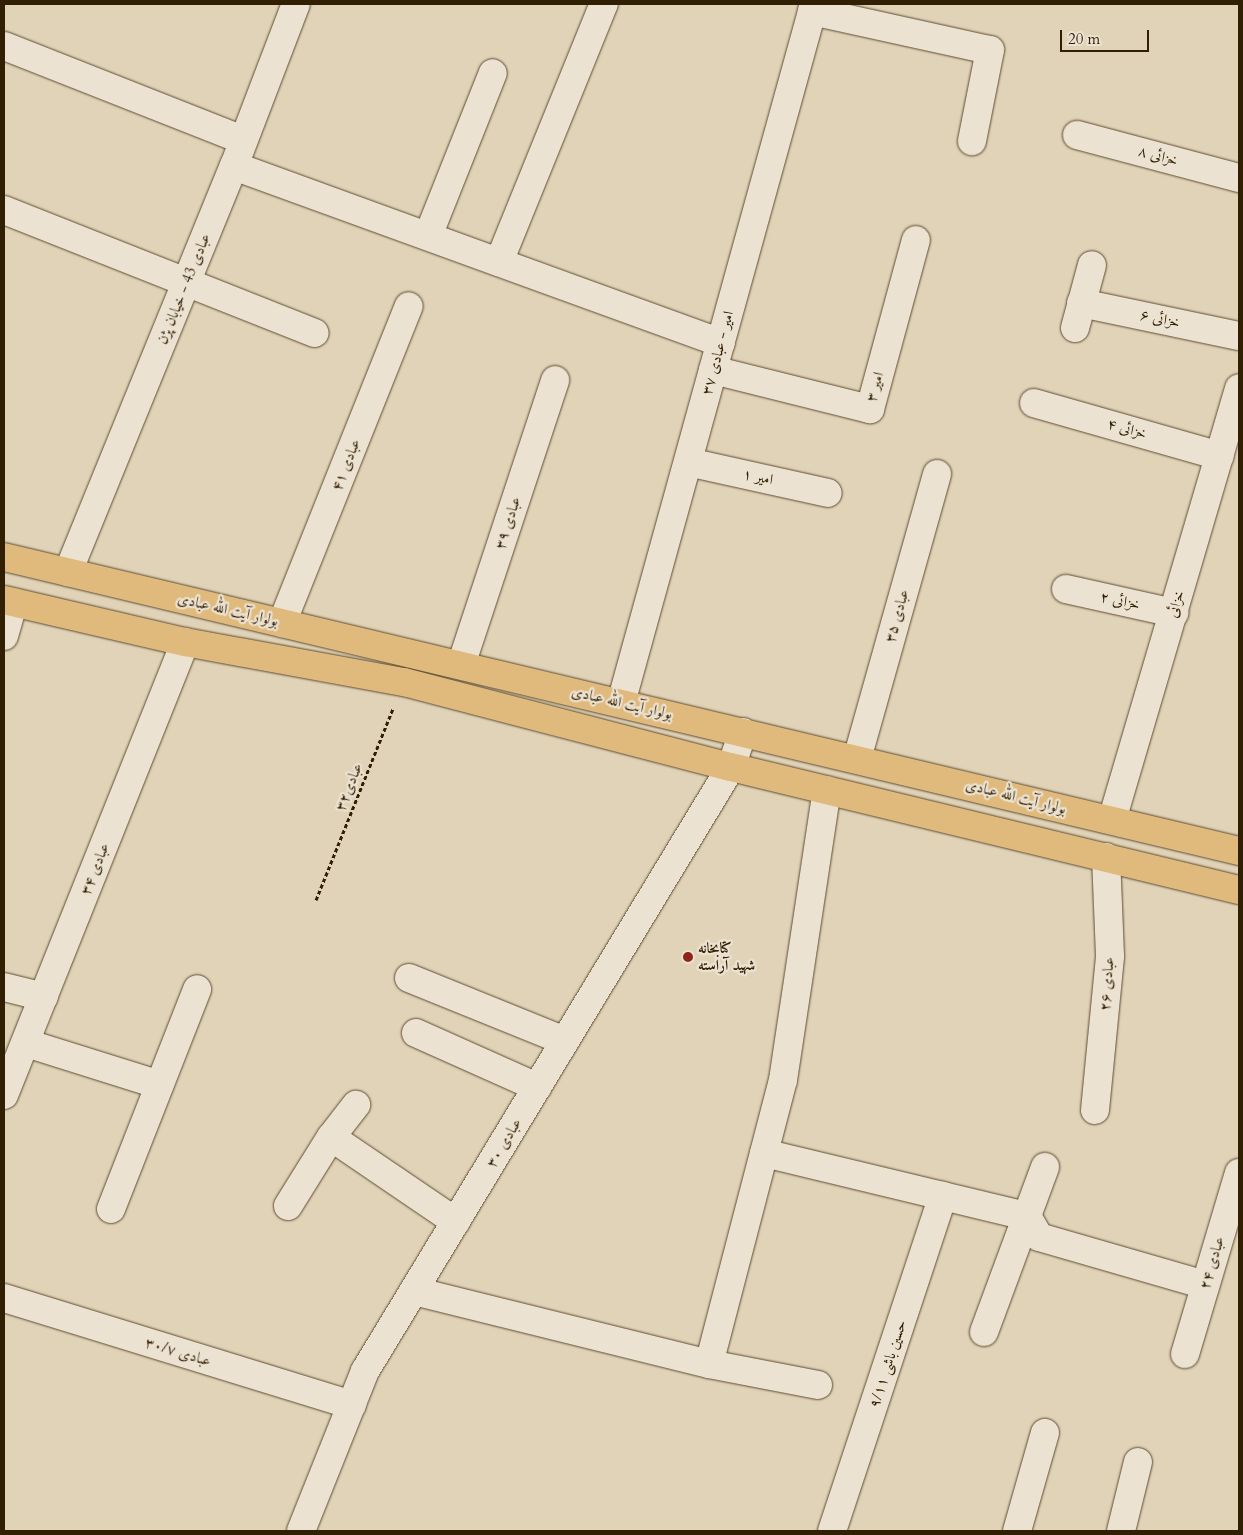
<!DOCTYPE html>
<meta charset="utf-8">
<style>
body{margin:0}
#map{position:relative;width:1243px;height:1535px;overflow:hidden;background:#e1d3b8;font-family:Cardo,Amiri,serif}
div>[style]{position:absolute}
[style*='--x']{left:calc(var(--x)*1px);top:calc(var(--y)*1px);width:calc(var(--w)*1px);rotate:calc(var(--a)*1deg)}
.path>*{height:3px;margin-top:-1.5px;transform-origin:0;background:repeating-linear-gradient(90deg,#311f03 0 4px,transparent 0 6.5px)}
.roads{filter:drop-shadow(0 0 1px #5d4c30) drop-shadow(0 0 1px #5d4c30)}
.minor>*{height:28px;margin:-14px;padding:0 14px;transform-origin:14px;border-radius:14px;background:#ece2d1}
.major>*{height:28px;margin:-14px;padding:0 14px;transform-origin:14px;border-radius:14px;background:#e0ba7c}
.dots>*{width:14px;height:14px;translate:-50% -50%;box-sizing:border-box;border:2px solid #ece2d1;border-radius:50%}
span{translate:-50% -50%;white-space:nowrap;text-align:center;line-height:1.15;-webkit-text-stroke:4.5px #ece2d1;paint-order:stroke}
.street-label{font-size:15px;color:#311f03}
.poi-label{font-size:15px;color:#311f03;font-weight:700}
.left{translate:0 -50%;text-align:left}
.frame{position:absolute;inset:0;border:5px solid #311f03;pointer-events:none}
.scale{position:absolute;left:1060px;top:30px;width:89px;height:22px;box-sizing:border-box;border:2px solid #311f03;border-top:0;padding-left:6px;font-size:15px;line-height:18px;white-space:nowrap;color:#311f03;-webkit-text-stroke:4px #ece2d1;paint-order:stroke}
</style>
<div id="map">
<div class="path">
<i style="--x:316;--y:900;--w:207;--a:-68.1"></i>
</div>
<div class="roads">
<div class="minor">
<i style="--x:812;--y:11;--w:182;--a:12.4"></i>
<i style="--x:990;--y:50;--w:93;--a:101.2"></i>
<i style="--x:4;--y:46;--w:257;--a:21.5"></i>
<i style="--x:1077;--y:135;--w:168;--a:14.9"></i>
<i style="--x:234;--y:166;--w:518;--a:19.97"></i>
<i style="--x:4;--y:210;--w:334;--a:21.6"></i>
<i style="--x:428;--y:236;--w:175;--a:-68.3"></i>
<i style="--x:499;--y:262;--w:279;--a:-67.9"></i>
<i style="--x:1081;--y:303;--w:161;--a:11.8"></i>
<i style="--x:1075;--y:328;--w:65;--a:-74.9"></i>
<i style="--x:713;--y:370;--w:162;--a:14"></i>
<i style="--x:870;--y:409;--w:175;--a:-74.8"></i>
<i style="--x:1034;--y:403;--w:193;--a:15.9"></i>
<i style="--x:688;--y:462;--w:143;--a:12.5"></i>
<i style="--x:68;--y:572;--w:439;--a:-67.8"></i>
<i style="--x:234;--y:166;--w:173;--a:-69.1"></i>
<i style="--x:1066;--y:589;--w:111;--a:12.5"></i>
<i style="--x:282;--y:623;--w:341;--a:-68.2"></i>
<i style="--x:4;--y:636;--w:35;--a:-74"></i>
<i style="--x:461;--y:665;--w:300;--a:-71.7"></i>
<i style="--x:621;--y:703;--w:725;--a:-74.56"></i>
<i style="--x:857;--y:759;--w:296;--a:-74.3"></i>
<i style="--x:1112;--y:820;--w:450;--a:-73.6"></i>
<i style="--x:409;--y:978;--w:168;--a:22"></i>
<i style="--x:4;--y:987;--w:41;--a:14"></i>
<i style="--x:416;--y:1033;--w:133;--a:24.1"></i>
<i style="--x:26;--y:1043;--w:140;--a:17.4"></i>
<i style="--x:4;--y:1095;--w:488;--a:-68.2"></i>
<i style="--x:1095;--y:1110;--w:155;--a:-84.4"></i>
<i style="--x:1110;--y:956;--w:99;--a:-92.3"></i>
<i style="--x:331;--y:1137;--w:151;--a:34.2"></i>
<i style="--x:764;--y:1153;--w:270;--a:13.5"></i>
<i style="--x:1027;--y:1216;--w:24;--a:60"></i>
<i style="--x:1039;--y:1237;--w:173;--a:16.1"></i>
<i style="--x:288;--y:1206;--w:81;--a:-58.1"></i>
<i style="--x:331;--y:1137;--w:41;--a:-52"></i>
<i style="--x:111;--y:1209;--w:236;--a:-68.6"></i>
<i style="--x:414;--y:1291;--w:304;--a:13.9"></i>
<i style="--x:709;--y:1364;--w:111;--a:10.9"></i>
<i style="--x:4;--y:1298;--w:364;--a:17.1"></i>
<i style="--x:984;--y:1332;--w:176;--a:-69.7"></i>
<i style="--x:1185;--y:1354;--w:189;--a:-73.4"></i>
<i style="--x:709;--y:1364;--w:293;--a:-75.4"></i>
<i style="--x:783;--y:1080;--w:293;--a:-81.4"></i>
<i style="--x:301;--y:1531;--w:172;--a:-68.2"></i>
<i style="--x:365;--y:1371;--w:706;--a:-58.79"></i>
<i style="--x:731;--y:767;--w:37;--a:-71"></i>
<i style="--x:832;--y:1531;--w:353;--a:-71.7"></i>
<i style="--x:1017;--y:1531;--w:102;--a:-74.1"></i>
<i style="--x:1121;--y:1531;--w:71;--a:-76.2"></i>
</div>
<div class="major">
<i style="--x:4;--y:557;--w:1270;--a:13.39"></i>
<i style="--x:4;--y:600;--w:186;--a:13.1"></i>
<i style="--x:185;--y:642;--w:223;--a:10.4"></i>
<i style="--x:404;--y:682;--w:338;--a:14.6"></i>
<i style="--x:731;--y:767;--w:523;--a:13.61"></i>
</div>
</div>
<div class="dots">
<i style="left:688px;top:957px;background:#8f2418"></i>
</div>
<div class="street-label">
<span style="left:1158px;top:156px;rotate:15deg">خزائی ۸</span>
<span style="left:184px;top:289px;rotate:-68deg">عبادی 43 - خیابان پژن</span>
<span style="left:1160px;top:319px;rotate:12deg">خزائی ۶</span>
<span style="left:718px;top:353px;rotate:-75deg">امیر - عبادی ۳۷</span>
<span style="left:875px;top:387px;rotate:-73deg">امیر ۳</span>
<span style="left:1127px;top:429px;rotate:16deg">خزائی ۴</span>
<span style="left:346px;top:465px;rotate:-68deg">عبادی ۴۱</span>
<span style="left:758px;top:477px;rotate:12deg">امیر ۱</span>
<span style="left:508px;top:523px;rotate:-72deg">عبادی ۳۹</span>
<span style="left:1120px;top:601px;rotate:12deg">خزائی ۲</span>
<span style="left:1176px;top:604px;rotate:-73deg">خزائی</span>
<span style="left:228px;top:610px;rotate:13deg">بولوار آیت الله عبادی</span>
<span style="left:897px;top:616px;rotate:-74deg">عبادی ۳۵</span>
<span style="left:622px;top:703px;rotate:13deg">بولوار آیت الله عبادی</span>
<span style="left:349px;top:787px;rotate:-68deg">عبادی۳۲</span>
<span style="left:1016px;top:797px;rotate:14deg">بولوار آیت الله عبادی</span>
<span style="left:95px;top:869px;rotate:-68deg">عبادی ۳۴</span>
<span style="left:1107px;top:984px;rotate:-85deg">عبادی ۲۶</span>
<span style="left:504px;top:1143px;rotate:-59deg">عبادی ۳۰</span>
<span style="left:1212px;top:1263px;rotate:-73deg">عبادی ۲۴</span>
<span style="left:178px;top:1352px;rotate:17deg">عبادی ۳۰/۷</span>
<span style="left:888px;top:1364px;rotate:-72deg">حسین باشی ۹/۱۱</span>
</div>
<div class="poi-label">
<span class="left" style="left:698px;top:957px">کتابخانه<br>شهید آراسته</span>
</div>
<div class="frame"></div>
<div class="scale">20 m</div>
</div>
